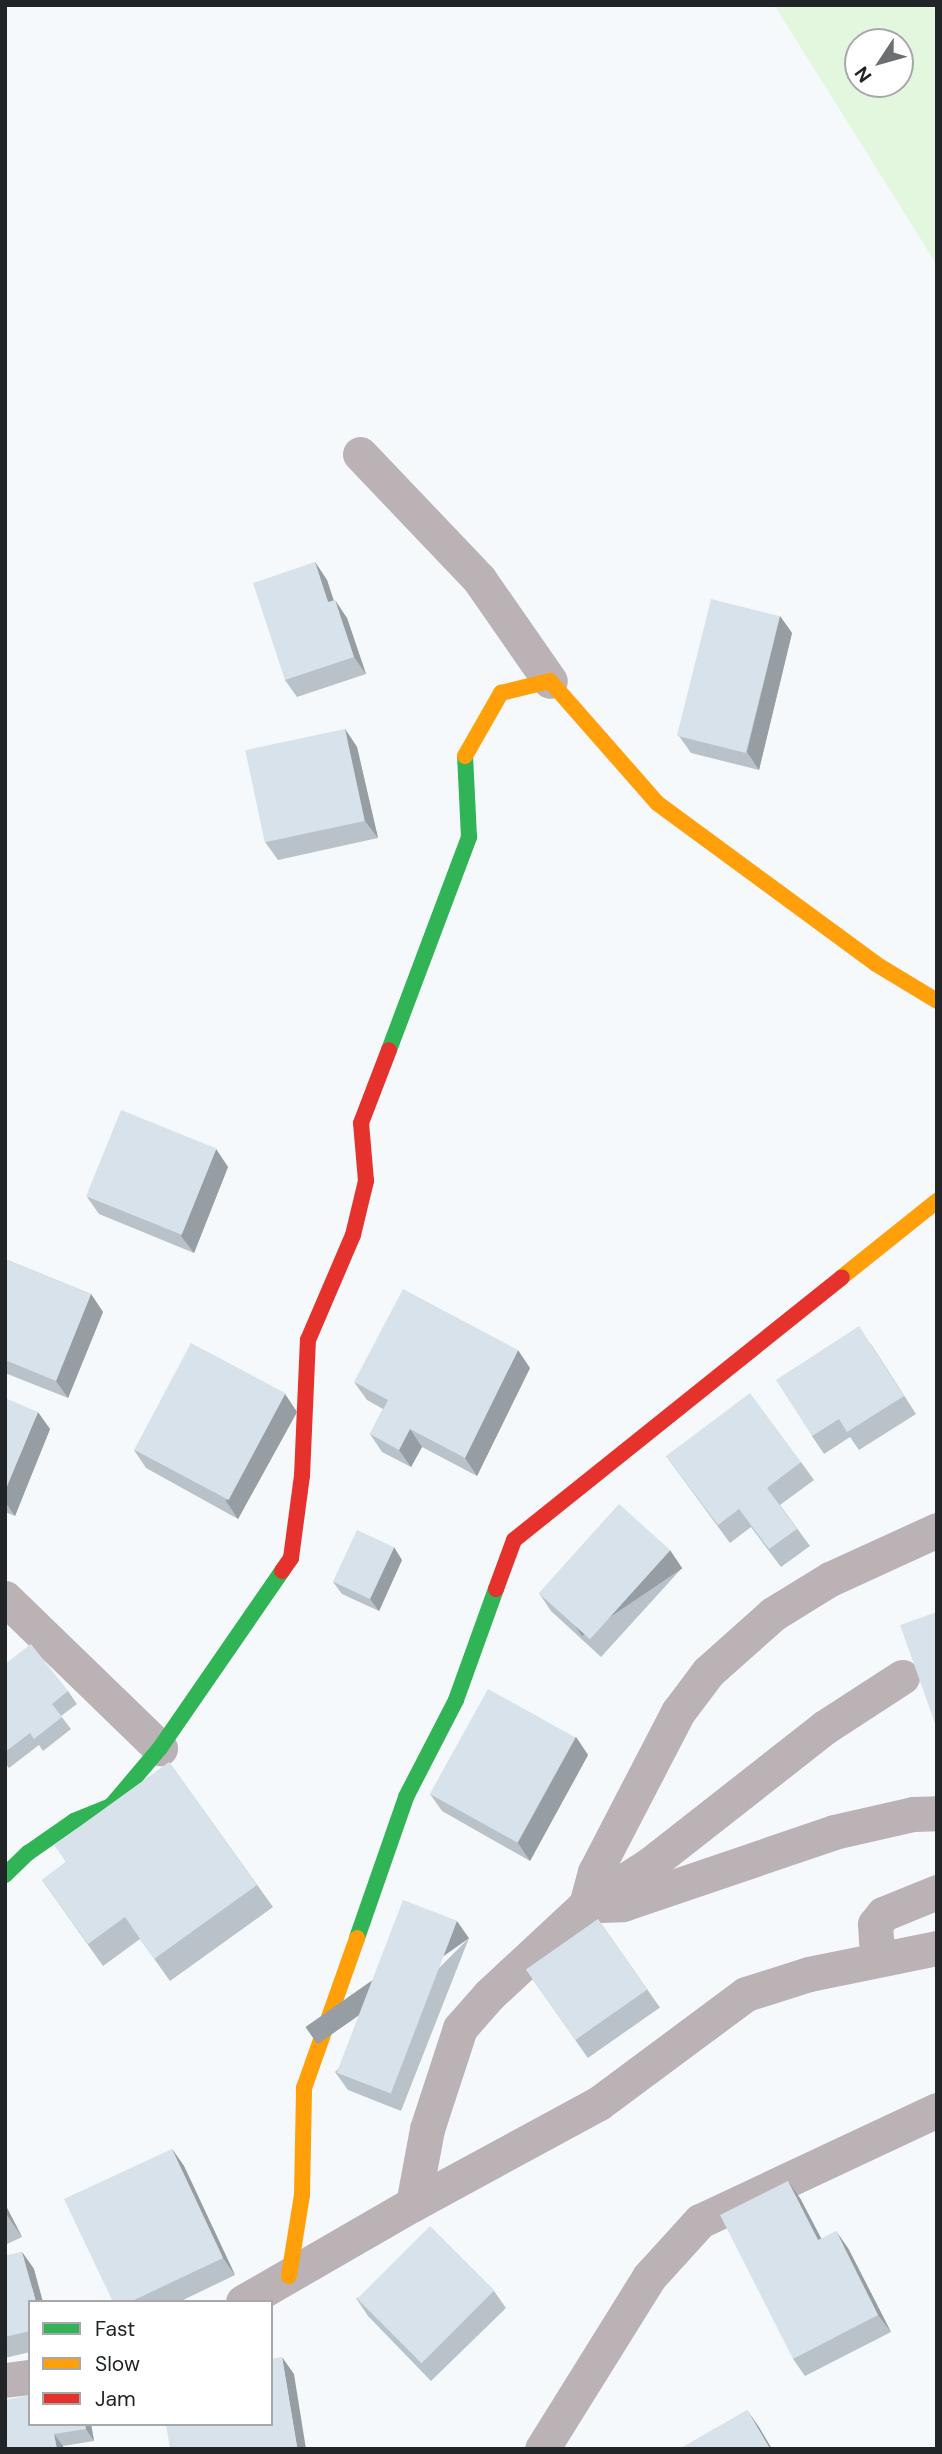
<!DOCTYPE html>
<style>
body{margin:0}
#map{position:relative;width:942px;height:2454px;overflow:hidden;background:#f6f9fc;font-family:"DM Sans",sans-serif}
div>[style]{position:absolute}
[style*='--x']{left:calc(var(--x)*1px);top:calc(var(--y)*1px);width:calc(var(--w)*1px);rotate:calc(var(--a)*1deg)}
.green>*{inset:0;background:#e3f7df}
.street>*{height:35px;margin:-17.5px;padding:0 17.5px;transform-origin:17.5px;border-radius:17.5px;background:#bab2b5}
.fast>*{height:16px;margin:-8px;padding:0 8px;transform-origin:8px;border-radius:8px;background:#30b455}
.slow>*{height:16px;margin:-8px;padding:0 8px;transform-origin:8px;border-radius:8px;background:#ff9f0a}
.jam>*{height:16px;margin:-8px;padding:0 8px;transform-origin:8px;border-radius:8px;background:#e5322d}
.wall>*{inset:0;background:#b9c2c9;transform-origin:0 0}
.shaded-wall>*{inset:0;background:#969ea4;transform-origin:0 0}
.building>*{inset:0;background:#d7e2ea;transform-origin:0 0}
span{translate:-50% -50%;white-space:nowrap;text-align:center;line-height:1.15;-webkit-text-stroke:6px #fff;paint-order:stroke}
.frame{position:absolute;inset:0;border:7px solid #222527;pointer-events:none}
.legend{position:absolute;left:28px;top:2300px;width:245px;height:126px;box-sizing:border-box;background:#fff;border:2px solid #a7a8a9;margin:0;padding:9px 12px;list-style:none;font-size:21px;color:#222527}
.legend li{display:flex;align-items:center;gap:14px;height:35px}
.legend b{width:35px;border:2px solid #a7a8a9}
.north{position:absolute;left:844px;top:28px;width:70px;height:70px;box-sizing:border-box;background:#fff;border:2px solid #a7a8a9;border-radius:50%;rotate:234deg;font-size:19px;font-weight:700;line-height:28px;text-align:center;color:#222527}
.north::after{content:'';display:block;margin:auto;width:24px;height:32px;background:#6c6f72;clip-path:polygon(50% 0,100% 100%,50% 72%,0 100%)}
</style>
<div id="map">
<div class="green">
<i style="clip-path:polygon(evenodd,774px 5px,937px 5px,937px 265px,774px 5px,858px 42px,900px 42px,900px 84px,858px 84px,858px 42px)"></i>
</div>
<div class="street">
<i style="--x:360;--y:454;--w:173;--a:46.4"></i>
<i style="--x:479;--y:579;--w:124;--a:55.2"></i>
<i style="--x:5;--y:1598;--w:216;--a:44.1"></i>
<i style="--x:586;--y:1905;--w:75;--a:-32.4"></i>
<i style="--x:649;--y:1865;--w:224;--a:-38.1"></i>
<i style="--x:825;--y:1727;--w:92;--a:-33"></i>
<i style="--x:600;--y:1905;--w:23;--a:-2"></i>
<i style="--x:623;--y:1904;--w:223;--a:-18.8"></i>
<i style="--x:834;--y:1832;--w:81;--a:-12.8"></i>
<i style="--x:913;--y:1814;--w:24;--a:-2"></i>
<i style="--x:883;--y:1958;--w:18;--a:-112"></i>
<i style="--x:876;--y:1941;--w:17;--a:-93"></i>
<i style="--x:875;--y:1924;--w:13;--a:-51"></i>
<i style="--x:883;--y:1914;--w:58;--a:-22.2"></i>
<i style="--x:413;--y:2204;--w:212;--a:-28.5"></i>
<i style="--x:599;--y:2103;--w:183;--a:-36.6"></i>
<i style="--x:746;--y:1994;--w:66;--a:-17.6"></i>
<i style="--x:809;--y:1974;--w:131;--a:-11.5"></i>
<i style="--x:243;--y:2302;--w:196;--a:-30"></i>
<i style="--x:413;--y:2204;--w:76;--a:-79.4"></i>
<i style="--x:427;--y:2129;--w:106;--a:-71.9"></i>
<i style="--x:460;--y:2028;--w:44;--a:-48.7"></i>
<i style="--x:489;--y:1995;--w:132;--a:-42.9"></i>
<i style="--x:586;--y:1905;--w:34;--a:-75"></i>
<i style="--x:595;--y:1872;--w:180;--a:-62.6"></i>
<i style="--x:678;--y:1712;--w:50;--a:-53.1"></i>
<i style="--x:708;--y:1672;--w:87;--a:-41.7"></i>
<i style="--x:773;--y:1614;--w:67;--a:-31.6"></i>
<i style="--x:830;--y:1579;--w:118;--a:-24.6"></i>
<i style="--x:5;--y:2380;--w:25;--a:-7"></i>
<i style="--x:542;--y:2449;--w:203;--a:-58.1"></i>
<i style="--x:649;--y:2277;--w:76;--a:-47.7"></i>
<i style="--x:700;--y:2221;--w:262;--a:-25.1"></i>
</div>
<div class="fast">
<i style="--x:389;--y:1050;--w:228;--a:-69.4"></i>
<i style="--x:469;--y:837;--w:81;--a:-92.8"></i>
<i style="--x:5;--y:1875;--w:32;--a:-44"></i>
<i style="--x:28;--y:1853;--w:56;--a:-34.8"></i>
<i style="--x:74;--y:1821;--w:40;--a:-22"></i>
<i style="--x:111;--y:1806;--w:76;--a:-49.8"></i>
<i style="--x:160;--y:1748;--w:215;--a:-55.4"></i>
<i style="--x:357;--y:1938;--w:149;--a:-70.8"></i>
<i style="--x:406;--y:1797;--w:109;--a:-62.7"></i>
<i style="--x:456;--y:1700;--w:118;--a:-70.2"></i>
</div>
<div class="slow">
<i style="--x:465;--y:756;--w:73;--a:-60.3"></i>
<i style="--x:501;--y:693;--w:50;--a:-13.8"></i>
<i style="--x:550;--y:681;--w:162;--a:48.7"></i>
<i style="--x:657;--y:803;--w:272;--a:36.3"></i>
<i style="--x:876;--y:964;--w:71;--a:31.2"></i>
<i style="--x:842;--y:1277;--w:122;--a:-38.7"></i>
<i style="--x:289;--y:2276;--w:82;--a:-80.9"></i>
<i style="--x:302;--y:2195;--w:107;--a:-88.9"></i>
<i style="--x:304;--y:2088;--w:159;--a:-70.5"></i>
</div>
<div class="jam">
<i style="--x:282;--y:1571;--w:16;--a:-55"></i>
<i style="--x:291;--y:1558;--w:83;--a:-82.4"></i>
<i style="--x:302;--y:1476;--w:136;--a:-87.5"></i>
<i style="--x:308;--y:1340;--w:114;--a:-66.8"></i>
<i style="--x:353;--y:1235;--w:56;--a:-76.5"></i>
<i style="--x:366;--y:1181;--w:58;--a:-94.9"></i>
<i style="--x:361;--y:1123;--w:78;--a:-69"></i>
<i style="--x:496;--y:1589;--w:52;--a:-69.8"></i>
<i style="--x:514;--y:1540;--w:420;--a:-38.7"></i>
</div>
<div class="wall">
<i style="clip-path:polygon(315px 562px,327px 580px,334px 601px,347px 618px,366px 674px,297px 697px,285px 680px)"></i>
<i style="clip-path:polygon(780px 616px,792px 633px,759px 770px,691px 753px,679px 736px)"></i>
<i style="clip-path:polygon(345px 729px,357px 747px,378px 838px,278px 860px,265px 842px)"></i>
<i style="clip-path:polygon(216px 1149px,228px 1167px,194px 1253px,99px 1214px,87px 1197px)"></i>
<i style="clip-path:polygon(5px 1259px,91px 1294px,103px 1312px,68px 1398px,5px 1373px)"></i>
<i style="clip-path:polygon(871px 1344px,916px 1414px,859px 1450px,850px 1437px,824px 1454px,812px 1436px)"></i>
<i style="clip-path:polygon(530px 1368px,477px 1476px,422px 1447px,411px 1467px,382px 1452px,370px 1434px,383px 1409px,367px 1400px,354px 1382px)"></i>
<i style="clip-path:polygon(285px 1394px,297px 1412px,238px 1519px,146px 1468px,134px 1450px)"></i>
<i style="clip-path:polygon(5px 1398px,50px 1429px,15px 1516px,5px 1512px)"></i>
<i style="clip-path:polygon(666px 1456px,801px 1462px,814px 1480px,780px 1505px,810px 1546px,781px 1567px,751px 1527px,730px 1543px)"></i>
<i style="clip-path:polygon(402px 1560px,379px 1611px,342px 1594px,333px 1582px)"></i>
<i style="clip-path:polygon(682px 1568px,601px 1657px,551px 1611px,539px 1593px)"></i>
<i style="clip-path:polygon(5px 1664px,68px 1691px,77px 1704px,61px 1716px,71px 1729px,43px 1751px,39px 1745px,9px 1768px,5px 1763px)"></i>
<i style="clip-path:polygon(576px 1737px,588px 1755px,530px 1861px,442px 1811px,430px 1794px)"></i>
<i style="clip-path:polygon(169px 1762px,273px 1907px,170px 1981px,140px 1939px,103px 1966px,42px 1880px,66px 1862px)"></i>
<i style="left:598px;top:1919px;width:108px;height:88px;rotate:55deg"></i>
<i style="clip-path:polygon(469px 1938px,401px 2111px,348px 2090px,335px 2072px)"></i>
<i style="clip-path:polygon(172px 2149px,184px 2166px,235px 2275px,179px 2302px,113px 2302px)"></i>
<i style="clip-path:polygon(800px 2198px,821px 2239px,848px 2248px,891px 2332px,805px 2376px,793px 2359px)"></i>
<i style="clip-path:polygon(5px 2204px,22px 2237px,5px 2245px)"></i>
<i style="clip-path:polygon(22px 2252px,34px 2269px,30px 2302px,30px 2352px,5px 2358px,5px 2256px)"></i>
<i style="clip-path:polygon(494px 2291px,506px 2308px,431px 2381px,368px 2316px,356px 2298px)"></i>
<i style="clip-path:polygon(5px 2400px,91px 2424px,94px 2441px,63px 2446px,63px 2449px,5px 2449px)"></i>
</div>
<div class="shaded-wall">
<i style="clip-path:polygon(315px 562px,327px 580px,340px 620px,328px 602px)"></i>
<i style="clip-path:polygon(335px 600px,347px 618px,366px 674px,354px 657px)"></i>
<i style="clip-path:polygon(780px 616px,792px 633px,759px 770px,747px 752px)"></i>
<i style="clip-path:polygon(345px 729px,357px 747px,378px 838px,365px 821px)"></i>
<i style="clip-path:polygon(216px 1149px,228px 1167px,194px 1253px,181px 1236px)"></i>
<i style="clip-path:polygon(91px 1294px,103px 1312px,68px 1398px,56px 1381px)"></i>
<i style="clip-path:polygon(518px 1350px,530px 1368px,477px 1476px,465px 1458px)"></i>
<i style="clip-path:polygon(285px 1394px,297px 1412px,238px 1519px,226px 1501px)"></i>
<i style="clip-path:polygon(38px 1412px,50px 1429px,15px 1516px,5px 1502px,5px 1491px)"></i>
<i style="clip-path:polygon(410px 1429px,422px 1447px,411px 1467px,399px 1450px)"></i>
<i style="clip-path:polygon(394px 1547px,402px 1560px,379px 1611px,370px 1599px)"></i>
<i style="left:670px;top:1550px;width:22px;height:121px;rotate:56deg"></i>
<i style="clip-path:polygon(576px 1737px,588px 1755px,530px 1861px,518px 1843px)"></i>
<i style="left:457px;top:1921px;width:21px;height:185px;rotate:55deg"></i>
<i style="clip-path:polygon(172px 2149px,184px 2166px,235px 2275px,223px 2258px)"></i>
<i style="clip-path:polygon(788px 2181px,800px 2198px,831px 2257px,818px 2240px)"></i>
<i style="clip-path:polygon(5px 2204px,22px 2237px,7px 2215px,5px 2212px)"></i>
<i style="clip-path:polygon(836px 2231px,848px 2248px,891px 2332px,878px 2315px)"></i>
<i style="clip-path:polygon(22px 2252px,34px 2269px,43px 2302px,36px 2302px)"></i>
<i style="clip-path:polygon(282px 2357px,294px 2374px,306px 2449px,298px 2449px,297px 2447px)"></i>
<i style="clip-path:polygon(747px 2410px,759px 2427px,772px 2449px,770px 2449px)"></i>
<i style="clip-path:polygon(85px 2424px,91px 2424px,94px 2441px,86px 2429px)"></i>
<i style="clip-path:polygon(54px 2434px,63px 2446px,63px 2449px,57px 2449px)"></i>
</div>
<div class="building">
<i style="clip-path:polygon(315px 562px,328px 602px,335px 600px,354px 657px,285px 680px,253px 583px)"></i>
<i style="left:711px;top:599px;width:71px;height:141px;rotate:14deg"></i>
<i style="left:345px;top:729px;width:94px;height:102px;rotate:78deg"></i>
<i style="left:121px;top:1110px;width:103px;height:93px;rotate:22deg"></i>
<i style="clip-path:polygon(5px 1259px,91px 1294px,56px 1381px,5px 1360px)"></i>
<i style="clip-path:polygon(403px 1289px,518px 1350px,465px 1458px,410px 1429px,399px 1450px,370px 1434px,388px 1400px,354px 1382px)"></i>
<i style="clip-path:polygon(859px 1326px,904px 1396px,847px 1432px,839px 1419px,812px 1436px,776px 1380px)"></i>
<i style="left:191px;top:1343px;width:107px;height:121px;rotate:28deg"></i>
<i style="clip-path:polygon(750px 1393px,801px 1462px,767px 1488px,797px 1529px,769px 1549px,739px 1509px,718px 1525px,666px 1456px)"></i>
<i style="clip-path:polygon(5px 1398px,38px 1412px,5px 1491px)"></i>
<i style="left:619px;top:1504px;width:69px;height:120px;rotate:42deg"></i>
<i style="left:357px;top:1530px;width:41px;height:57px;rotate:25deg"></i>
<i style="clip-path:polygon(937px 1612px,937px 1729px,900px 1625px)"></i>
<i style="clip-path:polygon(31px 1644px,68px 1691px,52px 1704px,62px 1717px,34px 1739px,30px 1733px,5px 1752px,5px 1664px)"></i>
<i style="left:488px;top:1689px;width:100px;height:120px;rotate:29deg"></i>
<i style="clip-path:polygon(169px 1762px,257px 1885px,154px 1959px,125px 1917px,88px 1944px,42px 1880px,66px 1862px,54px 1845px)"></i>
<i style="left:403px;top:1900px;width:58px;height:185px;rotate:21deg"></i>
<i style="left:598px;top:1919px;width:86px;height:88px;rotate:55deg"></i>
<i style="clip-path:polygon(172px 2149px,223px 2258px,130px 2302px,113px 2302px,64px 2199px)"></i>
<i style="clip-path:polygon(788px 2181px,818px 2240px,836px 2231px,878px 2315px,793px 2359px,720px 2215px)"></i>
<i style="left:430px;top:2226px;width:91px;height:103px;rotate:45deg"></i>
<i style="clip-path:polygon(22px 2252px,36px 2302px,30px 2302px,30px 2331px,5px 2337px,5px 2256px)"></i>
<i style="clip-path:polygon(282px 2357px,297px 2447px,288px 2449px,170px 2449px,166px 2424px,271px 2424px,271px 2359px)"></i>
<i style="clip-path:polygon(30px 2395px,30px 2424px,85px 2424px,86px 2429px,54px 2434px,57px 2449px,5px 2449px,5px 2400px)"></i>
<i style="clip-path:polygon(747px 2410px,770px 2449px,679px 2449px)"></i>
</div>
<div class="frame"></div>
<ul class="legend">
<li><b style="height:9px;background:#30b455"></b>Fast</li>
<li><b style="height:9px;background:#ff9f0a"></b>Slow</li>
<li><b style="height:9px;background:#e5322d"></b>Jam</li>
</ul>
<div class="north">N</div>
</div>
